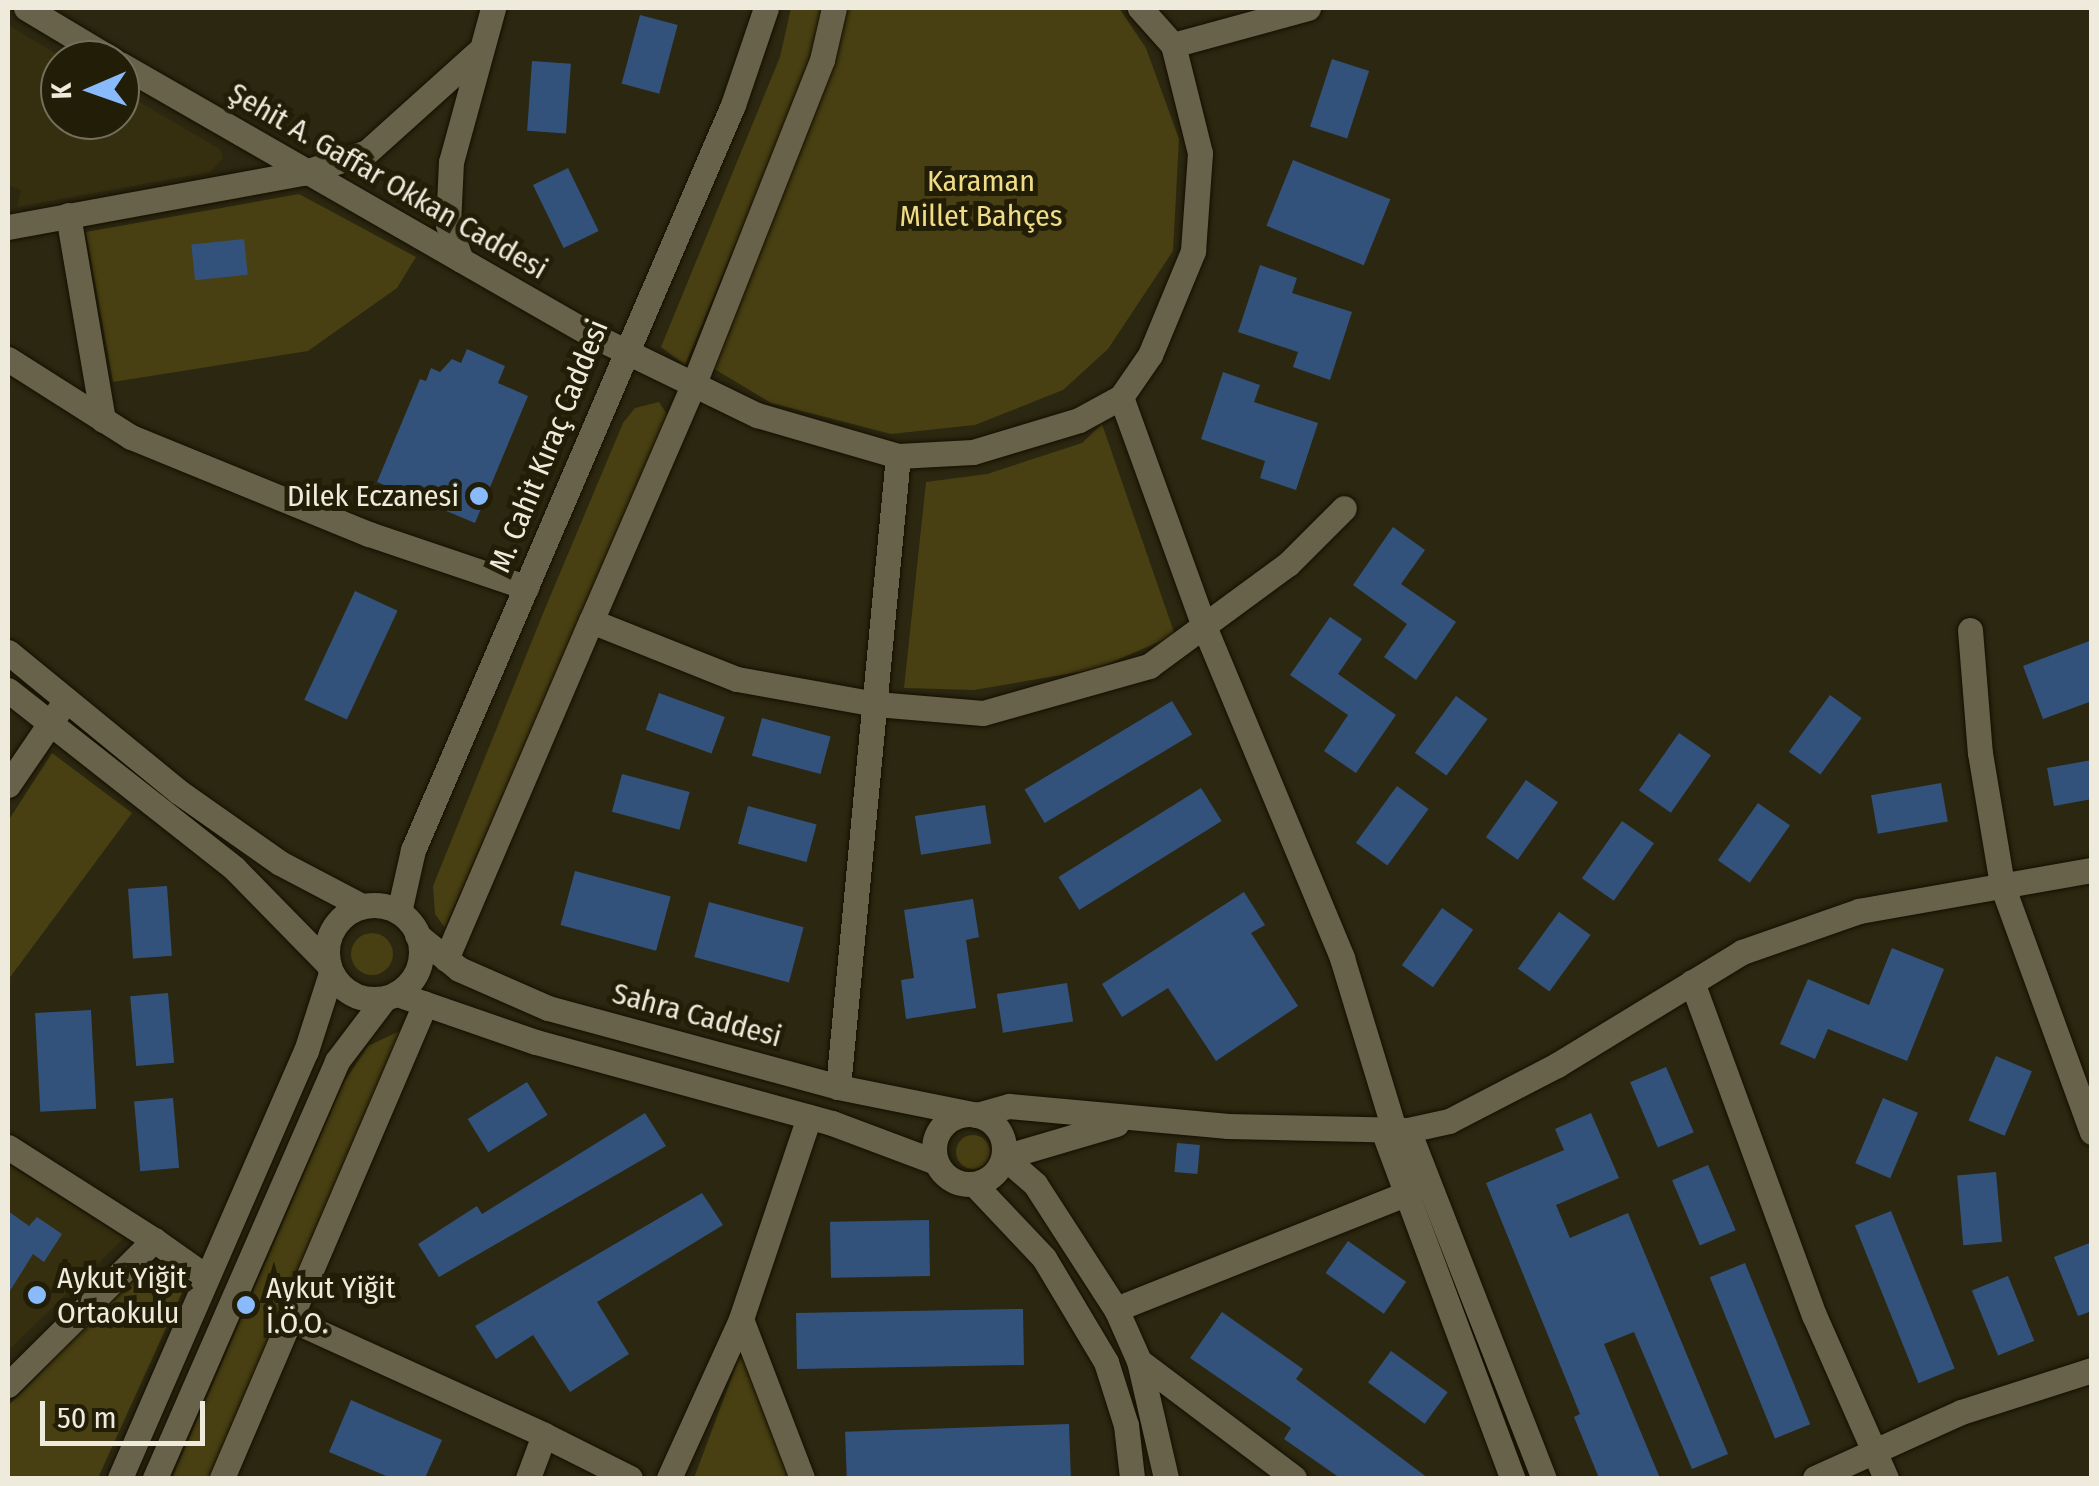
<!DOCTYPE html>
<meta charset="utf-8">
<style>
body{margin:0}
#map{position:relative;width:2099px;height:1486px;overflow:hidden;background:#2c2710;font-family:"Fira Sans Condensed",sans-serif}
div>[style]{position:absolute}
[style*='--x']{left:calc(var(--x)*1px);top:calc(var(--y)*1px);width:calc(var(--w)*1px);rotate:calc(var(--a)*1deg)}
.built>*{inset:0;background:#352f10}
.green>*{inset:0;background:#483f12}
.round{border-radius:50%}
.building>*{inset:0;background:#33527b;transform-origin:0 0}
.roads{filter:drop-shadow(0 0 2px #140f00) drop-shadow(0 0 2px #140f00)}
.minor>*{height:25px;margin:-12.5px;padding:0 12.5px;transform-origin:12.5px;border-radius:12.5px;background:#676249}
.tertiary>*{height:25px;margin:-12.5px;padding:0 12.5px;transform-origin:12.5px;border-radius:12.5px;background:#676249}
.tertiary>.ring{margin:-12.5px;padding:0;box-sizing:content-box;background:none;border:25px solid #676249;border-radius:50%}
.dots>*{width:28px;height:28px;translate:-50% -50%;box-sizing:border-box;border:5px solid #221d07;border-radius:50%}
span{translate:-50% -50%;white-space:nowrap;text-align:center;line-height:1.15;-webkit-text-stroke:10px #221d07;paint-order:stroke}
.street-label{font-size:30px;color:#eeebdd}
.park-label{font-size:30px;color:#eedc87}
.poi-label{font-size:30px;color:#eeebdd}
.right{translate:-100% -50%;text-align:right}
.left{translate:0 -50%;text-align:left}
.frame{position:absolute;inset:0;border:10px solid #eeebdd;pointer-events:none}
.north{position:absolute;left:40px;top:40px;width:100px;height:100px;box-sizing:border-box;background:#221d07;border:2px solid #746f5d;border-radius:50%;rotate:268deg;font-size:28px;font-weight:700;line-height:40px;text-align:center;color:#eeebdd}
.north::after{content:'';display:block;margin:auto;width:35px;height:45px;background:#88bafc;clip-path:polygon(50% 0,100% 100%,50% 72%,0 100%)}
.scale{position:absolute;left:40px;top:1401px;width:165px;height:45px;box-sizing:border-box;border:5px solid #eeebdd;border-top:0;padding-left:12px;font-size:30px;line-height:35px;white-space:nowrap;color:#eeebdd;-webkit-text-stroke:8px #221d07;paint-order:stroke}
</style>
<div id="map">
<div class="built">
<i style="clip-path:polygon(8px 25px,67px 60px,60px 60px,60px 120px,120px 120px,120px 91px,220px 149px,223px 158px,210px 172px,17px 207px,21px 190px,8px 185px)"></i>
<i style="clip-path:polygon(8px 1164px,124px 1238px,8px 1351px)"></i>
</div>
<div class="green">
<i style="clip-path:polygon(791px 8px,823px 8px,812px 61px,685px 365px,661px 347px,780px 57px)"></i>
<i style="clip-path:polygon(846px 8px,1119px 8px,1146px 48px,1179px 139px,1173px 251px,1108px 349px,1063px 390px,975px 425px,891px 434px,771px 403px,711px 367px)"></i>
<i style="clip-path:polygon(299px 194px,416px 257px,397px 288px,308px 351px,113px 382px,86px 232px)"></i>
<i style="clip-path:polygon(659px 402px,668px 416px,445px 928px,435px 914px,433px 886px,544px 611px,623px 423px,635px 408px)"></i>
<i style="clip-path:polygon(1102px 424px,1175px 635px,1096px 669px,974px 690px,904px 688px,926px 482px,987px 474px,1082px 443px)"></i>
<i style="clip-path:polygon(52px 753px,132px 813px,8px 980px,8px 821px)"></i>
<i class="round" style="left:351px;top:933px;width:42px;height:42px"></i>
<i style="clip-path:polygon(408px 1027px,214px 1478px,172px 1478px,344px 1082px,368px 1046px)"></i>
<i class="round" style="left:956px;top:1135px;width:34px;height:34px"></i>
<i style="clip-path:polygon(146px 1264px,185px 1286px,98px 1478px,8px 1478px,8px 1406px)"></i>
<i style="clip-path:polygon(742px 1350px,789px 1478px,694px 1478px)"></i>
</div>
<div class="building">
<i style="left:640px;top:15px;width:39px;height:71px;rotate:15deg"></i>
<i style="left:1332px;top:59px;width:39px;height:71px;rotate:18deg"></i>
<i style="left:532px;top:61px;width:39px;height:70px;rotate:4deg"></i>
<i style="left:1293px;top:160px;width:105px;height:71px;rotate:22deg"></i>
<i style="left:568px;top:168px;width:70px;height:39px;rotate:64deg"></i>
<i style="left:244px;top:239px;width:36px;height:53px;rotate:84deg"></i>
<i style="clip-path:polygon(1260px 265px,1297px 278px,1292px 293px,1352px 312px,1330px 380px,1293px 367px,1298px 352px,1238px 332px)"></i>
<i style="clip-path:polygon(467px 349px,505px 366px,498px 383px,528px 396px,475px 523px,377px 482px,420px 379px,426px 381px,431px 368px,440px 372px,452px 359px,461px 363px)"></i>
<i style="clip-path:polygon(1223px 372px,1260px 385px,1254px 402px,1318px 423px,1296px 490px,1260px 478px,1265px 461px,1201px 439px)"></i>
<i style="clip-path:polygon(1393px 527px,1425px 550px,1401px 584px,1456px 622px,1416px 680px,1384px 657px,1407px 624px,1353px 585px)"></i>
<i style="left:355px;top:591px;width:47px;height:120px;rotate:25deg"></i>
<i style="clip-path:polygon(1330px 617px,1362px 639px,1338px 674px,1396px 715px,1356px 773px,1324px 751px,1348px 715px,1290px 675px)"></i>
<i style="clip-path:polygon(2092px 640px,2092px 701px,2043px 719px,2023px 666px)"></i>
<i style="left:659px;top:693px;width:70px;height:39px;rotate:20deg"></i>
<i style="left:1830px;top:695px;width:39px;height:70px;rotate:36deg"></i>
<i style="left:1456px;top:696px;width:39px;height:70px;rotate:36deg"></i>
<i style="left:1172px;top:701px;width:39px;height:172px;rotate:59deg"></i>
<i style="left:762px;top:718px;width:71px;height:39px;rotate:15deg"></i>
<i style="left:1679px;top:733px;width:39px;height:70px;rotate:35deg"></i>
<i style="clip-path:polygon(2092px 760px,2092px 799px,2054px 806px,2047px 768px)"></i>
<i style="left:622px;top:774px;width:70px;height:39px;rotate:15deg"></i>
<i style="left:1526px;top:780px;width:39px;height:70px;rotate:35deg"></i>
<i style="left:1941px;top:783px;width:39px;height:71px;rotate:80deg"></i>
<i style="left:1397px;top:786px;width:39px;height:70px;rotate:36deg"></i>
<i style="left:1201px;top:788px;width:39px;height:168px;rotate:58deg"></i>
<i style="left:1758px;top:803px;width:39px;height:70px;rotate:35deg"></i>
<i style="left:985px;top:805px;width:39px;height:71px;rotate:81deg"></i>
<i style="left:748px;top:806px;width:71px;height:39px;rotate:15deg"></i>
<i style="left:1622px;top:821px;width:39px;height:70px;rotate:35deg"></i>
<i style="left:575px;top:871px;width:99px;height:56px;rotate:15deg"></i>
<i style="left:167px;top:886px;width:70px;height:39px;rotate:86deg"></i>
<i style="clip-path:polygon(1244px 892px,1265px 925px,1251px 933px,1298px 1006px,1216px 1061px,1168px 988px,1122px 1017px,1102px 984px)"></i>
<i style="clip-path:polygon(973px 899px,979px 937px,966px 940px,976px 1008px,906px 1019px,901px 980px,914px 978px,904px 910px)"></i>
<i style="left:709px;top:902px;width:98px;height:57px;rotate:15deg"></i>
<i style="left:1442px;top:908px;width:38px;height:70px;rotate:35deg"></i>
<i style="left:1559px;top:912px;width:39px;height:70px;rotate:36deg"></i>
<i style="clip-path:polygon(1892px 948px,1944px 969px,1907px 1061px,1828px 1029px,1815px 1059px,1780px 1044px,1808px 979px,1869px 1005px)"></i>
<i style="left:1067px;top:983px;width:39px;height:71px;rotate:81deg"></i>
<i style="left:168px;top:993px;width:70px;height:38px;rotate:85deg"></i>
<i style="left:91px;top:1010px;width:99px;height:56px;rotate:87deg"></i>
<i style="left:1996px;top:1056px;width:39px;height:70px;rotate:23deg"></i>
<i style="left:1666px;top:1067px;width:71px;height:39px;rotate:67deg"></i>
<i style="left:527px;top:1082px;width:39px;height:70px;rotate:58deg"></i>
<i style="left:173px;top:1098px;width:70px;height:39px;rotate:85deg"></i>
<i style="left:1883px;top:1098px;width:38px;height:71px;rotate:23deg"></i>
<i style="clip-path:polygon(645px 1113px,666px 1146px,439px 1277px,418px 1244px,477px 1206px,482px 1214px)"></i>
<i style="clip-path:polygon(1591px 1113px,1619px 1178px,1556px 1205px,1570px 1238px,1628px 1213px,1728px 1454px,1692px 1469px,1634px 1332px,1604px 1344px,1660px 1478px,1599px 1478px,1574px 1417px,1580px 1414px,1486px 1183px,1564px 1150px,1555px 1129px)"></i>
<i style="left:1177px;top:1143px;width:23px;height:29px;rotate:5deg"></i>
<i style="left:1708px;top:1165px;width:71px;height:39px;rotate:67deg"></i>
<i style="left:1996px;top:1172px;width:70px;height:39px;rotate:85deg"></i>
<i style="clip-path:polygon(702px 1193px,723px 1225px,597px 1302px,629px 1354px,570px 1392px,533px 1335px,496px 1359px,475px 1326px)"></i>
<i style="clip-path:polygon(8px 1211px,29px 1226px,37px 1217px,62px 1234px,44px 1262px,33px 1254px,8px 1294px)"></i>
<i style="left:1891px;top:1211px;width:170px;height:39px;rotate:68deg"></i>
<i style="left:929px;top:1220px;width:56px;height:99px;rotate:89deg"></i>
<i style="left:1348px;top:1241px;width:71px;height:39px;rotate:35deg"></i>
<i style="clip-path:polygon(2092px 1242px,2092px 1311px,2078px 1316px,2054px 1257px)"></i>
<i style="left:1745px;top:1263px;width:174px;height:38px;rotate:68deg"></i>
<i style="left:2008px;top:1276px;width:70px;height:39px;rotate:68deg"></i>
<i style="left:1023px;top:1309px;width:56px;height:227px;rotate:89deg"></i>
<i style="clip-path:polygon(1222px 1312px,1303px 1369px,1296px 1379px,1428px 1478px,1340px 1478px,1284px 1439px,1291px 1428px,1190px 1358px)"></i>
<i style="left:1391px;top:1351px;width:70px;height:39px;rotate:36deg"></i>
<i style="clip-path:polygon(351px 1400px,442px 1440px,425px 1478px,391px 1478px,329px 1452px)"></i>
<i style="left:1069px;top:1424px;width:54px;height:224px;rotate:88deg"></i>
</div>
<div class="roads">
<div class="minor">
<i style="--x:26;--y:8;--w:101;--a:30.9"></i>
<i style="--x:834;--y:8;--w:53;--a:103"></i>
<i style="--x:822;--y:60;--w:347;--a:111.6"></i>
<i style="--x:694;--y:383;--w:259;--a:113.4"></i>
<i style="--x:591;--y:621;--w:157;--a:21.7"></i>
<i style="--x:737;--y:679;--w:141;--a:10.2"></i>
<i style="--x:876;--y:704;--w:107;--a:4.8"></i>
<i style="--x:983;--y:713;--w:173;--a:-15.8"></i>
<i style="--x:1149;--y:666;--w:172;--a:-36.3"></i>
<i style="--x:1288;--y:564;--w:79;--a:-45"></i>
<i style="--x:1173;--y:45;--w:140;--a:-15.3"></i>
<i style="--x:120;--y:64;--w:542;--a:29.88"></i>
<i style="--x:590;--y:334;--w:186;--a:25.9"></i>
<i style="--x:757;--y:415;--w:147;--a:16.2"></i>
<i style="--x:898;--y:456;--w:75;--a:-3.1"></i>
<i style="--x:973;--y:452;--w:111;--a:-16.8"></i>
<i style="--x:1079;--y:420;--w:48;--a:-28.7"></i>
<i style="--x:1121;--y:397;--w:51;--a:-55.4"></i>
<i style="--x:1150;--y:355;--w:113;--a:-67.5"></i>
<i style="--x:1193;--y:251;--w:98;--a:-85.9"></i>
<i style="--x:1200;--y:153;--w:111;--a:-104"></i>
<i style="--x:1173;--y:45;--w:50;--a:-131.7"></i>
<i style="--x:68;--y:215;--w:208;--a:80.3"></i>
<i style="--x:8;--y:227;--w:299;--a:-10.4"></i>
<i style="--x:302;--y:173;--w:68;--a:-17.9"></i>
<i style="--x:367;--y:152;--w:148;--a:-42"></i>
<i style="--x:461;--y:260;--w:37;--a:-110"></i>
<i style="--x:448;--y:225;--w:63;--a:-87.3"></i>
<i style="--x:451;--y:162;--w:160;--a:-74.7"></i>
<i style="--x:8;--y:359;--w:146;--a:32.4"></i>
<i style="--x:131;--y:437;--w:257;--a:22.2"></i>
<i style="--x:369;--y:534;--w:166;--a:18.7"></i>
<i style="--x:1121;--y:397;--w:244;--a:70.1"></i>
<i style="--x:1204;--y:626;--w:360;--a:67.4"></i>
<i style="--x:1342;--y:958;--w:182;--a:73.1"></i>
<i style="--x:1970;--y:630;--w:123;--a:85.4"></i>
<i style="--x:1980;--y:753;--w:134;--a:80.5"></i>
<i style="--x:2002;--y:885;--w:263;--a:70"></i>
<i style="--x:8;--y:785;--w:103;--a:-55.7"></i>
<i style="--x:446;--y:959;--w:368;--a:-66.8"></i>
<i style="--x:1692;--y:982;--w:355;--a:69.9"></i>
<i style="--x:1814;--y:1315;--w:178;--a:66.2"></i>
<i style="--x:838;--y:1087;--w:634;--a:-84.57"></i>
<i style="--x:977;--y:1115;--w:33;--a:-16"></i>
<i style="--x:1009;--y:1106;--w:220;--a:5.2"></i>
<i style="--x:1228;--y:1126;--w:180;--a:1.3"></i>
<i style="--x:1408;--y:1130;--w:42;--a:-12.4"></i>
<i style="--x:1449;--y:1121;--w:122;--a:-27.4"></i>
<i style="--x:1557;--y:1065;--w:217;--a:-31.4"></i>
<i style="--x:1742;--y:952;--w:124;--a:-19.3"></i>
<i style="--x:1859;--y:911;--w:237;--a:-10"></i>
<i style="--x:1408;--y:1130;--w:374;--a:68.7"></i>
<i style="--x:1384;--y:1133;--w:368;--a:69.6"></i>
<i style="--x:8;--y:1147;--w:173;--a:32.5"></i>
<i style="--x:1004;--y:1157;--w:117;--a:-16.4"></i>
<i style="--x:1116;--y:1309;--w:316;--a:-21.7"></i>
<i style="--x:290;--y:1319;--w:279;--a:24.5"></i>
<i style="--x:1139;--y:1361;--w:194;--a:37"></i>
<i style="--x:8;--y:1385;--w:206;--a:-44.8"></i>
<i style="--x:154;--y:1240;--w:62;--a:35.2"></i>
<i style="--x:222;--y:1478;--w:516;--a:-66.82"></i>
<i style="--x:528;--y:1478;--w:46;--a:-69.6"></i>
<i style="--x:544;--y:1435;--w:96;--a:26.6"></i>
<i style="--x:669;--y:1478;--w:175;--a:-65.6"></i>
<i style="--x:802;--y:1478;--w:170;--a:-111"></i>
<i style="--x:741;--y:1319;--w:213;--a:-71.4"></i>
<i style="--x:1815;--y:1478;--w:160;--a:-24.3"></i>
<i style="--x:1961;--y:1412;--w:138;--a:-17.8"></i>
</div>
<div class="tertiary">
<i style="--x:8;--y:652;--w:221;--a:39.3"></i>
<i style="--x:179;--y:792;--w:123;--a:35.1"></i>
<i style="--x:280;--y:863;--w:93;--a:27.7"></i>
<i style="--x:8;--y:690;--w:288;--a:38.2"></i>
<i style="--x:234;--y:868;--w:134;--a:45.6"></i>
<i class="ring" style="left:327px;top:905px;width:69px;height:69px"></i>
<i style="--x:399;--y:912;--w:64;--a:-77.3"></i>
<i style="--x:413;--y:850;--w:811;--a:-66.76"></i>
<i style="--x:733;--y:105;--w:102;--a:-71.2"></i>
<i style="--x:417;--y:935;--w:54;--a:39"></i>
<i style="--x:459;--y:969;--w:97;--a:23.7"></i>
<i style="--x:548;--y:1008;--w:301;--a:15.2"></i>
<i style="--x:838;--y:1087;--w:142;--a:11.4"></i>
<i style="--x:397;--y:994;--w:147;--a:19.1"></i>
<i style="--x:536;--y:1042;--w:307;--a:15.3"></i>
<i style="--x:832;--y:1123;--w:111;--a:20.6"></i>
<i class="ring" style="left:934px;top:1114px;width:45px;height:45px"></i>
<i style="--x:1004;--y:1157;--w:41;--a:41.1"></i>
<i style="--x:1035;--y:1184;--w:149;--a:57.1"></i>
<i style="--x:1116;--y:1309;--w:57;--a:66.1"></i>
<i style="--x:1139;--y:1361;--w:120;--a:77"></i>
<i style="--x:975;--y:1185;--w:100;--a:46.6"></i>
<i style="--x:1044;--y:1258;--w:121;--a:59.2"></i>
<i style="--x:1106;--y:1362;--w:66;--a:72.4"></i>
<i style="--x:1126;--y:1425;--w:53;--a:83.5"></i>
<i style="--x:120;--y:1478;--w:466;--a:-66.5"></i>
<i style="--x:306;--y:1051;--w:82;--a:-72.2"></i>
<i style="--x:155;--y:1478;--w:455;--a:-66.4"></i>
<i style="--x:337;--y:1061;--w:78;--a:-52.8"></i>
</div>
</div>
<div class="dots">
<i style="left:479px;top:496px;background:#88bafc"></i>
<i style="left:37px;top:1295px;background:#88bafc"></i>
<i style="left:246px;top:1305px;background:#88bafc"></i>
</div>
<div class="street-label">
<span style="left:388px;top:181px;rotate:30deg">Şehit A. Gaffar Okkan Caddesi</span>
<span style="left:549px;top:446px;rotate:-68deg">M. Cahit Kıraç Caddesi</span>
<span style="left:697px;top:1015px;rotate:15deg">Sahra Caddesi</span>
</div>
<div class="park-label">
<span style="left:981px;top:198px">Karaman<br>Millet Bahçes</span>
</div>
<div class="poi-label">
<span class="right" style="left:459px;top:496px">Dilek Eczanesi</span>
<span class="left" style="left:57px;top:1295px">Aykut Yiğit<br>Ortaokulu</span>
<span class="left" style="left:266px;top:1305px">Aykut Yiğit<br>İ.Ö.O.</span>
</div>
<div class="frame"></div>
<div class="north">K</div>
<div class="scale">50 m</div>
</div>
